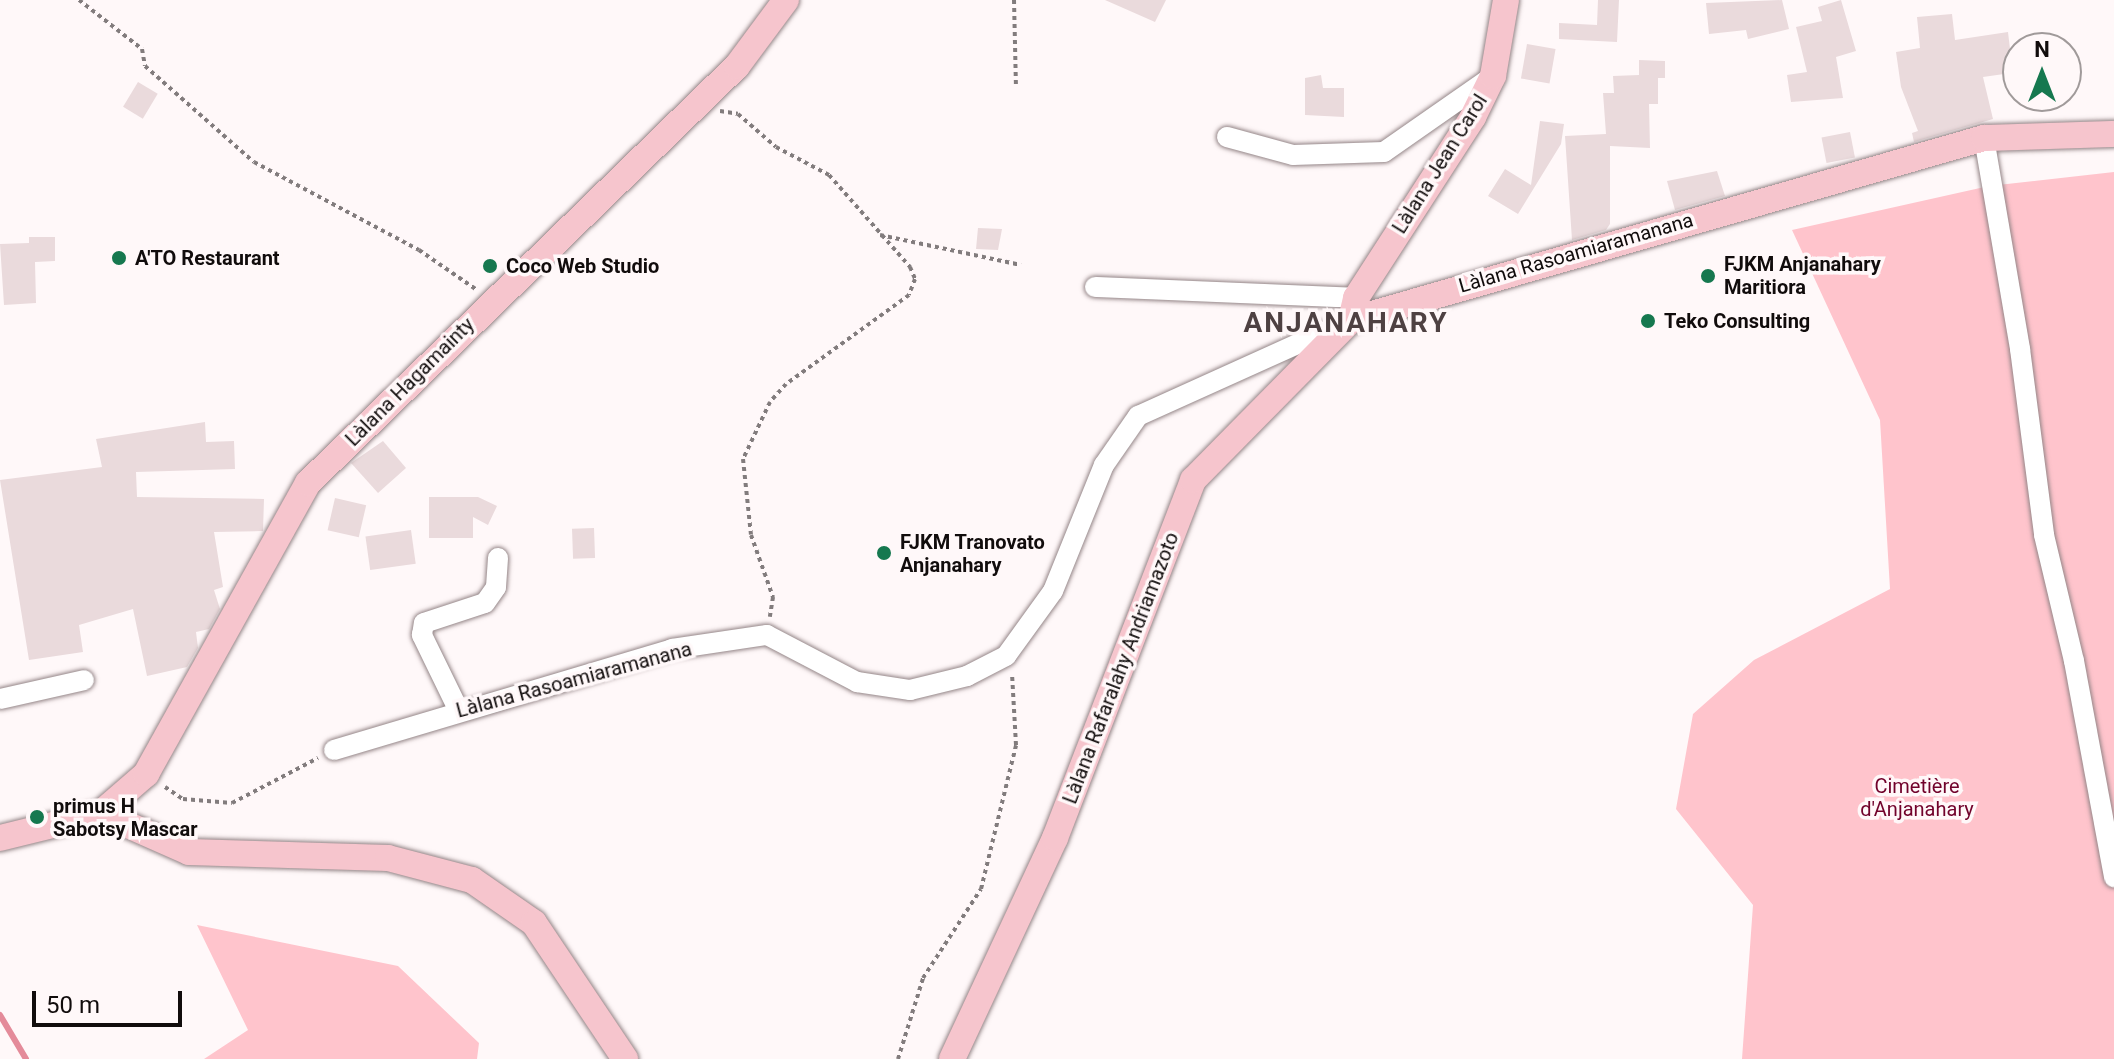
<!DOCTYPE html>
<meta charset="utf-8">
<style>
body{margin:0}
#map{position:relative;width:2114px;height:1059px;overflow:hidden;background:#fff8f9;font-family:Roboto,sans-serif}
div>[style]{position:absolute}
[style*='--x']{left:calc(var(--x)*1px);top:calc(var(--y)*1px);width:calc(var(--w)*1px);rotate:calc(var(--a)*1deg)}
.green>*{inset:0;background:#ffc4cc}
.stream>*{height:6px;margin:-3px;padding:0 3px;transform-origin:3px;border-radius:3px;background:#e48b9a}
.building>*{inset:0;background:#eadadc;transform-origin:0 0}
.path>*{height:4px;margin-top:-2px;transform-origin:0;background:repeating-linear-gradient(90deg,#827c7d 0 4px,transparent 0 8px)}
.roads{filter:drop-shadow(0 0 2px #958688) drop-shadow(0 0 2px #958688)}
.minor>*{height:20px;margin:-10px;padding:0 10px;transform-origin:10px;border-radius:10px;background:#fff}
.major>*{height:26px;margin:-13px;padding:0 13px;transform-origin:13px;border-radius:13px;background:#f6c5cd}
.dots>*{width:22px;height:22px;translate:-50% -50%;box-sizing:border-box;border:4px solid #fff8f9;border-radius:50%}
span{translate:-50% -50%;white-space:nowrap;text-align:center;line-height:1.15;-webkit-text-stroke:7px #fff8f9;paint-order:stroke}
.street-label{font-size:20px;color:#110c0c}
.poi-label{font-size:20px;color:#110c0c;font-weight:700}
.left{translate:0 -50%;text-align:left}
.park-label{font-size:20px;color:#71022b}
.district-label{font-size:28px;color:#4e4142;font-weight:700;letter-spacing:2px}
.north{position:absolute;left:2002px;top:32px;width:80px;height:80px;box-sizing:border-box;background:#fff8f9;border:2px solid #a09a9a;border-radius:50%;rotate:0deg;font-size:22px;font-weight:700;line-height:32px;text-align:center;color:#110c0c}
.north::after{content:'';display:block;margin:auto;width:28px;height:36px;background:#16784f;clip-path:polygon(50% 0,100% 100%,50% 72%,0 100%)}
.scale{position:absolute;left:32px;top:991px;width:150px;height:36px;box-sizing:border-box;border:4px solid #110c0c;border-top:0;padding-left:10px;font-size:24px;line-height:28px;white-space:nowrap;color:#110c0c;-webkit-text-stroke:6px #fff8f9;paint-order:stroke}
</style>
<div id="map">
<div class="green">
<i style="clip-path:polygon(2114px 172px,2114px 1059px,1742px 1059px,1753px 905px,1676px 809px,1693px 714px,1754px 660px,1890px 589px,1880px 420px,1792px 230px,1989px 186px)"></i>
<i style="clip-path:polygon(197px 925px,398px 966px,479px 1043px,477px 1059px,204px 1059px,248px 1030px)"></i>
</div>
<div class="stream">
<i style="--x:0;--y:1015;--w:51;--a:59.4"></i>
</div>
<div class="building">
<i style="clip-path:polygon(1105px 0,1166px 0,1155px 22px)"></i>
<i style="clip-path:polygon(1598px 0,1619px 0,1617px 42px,1559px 39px,1559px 23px,1597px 25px)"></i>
<i style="clip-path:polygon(1782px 0,1789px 29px,1748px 39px,1746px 30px,1709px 34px,1706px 3px)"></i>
<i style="clip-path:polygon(1841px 0,1856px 51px,1836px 57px,1843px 98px,1791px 102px,1787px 75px,1807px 72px,1796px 27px,1822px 21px,1818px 7px)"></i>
<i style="clip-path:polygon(1952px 14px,1955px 40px,2008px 32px,2010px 49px,2018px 48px,2018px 72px,1983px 77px,1993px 119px,1914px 142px,1912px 133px,1918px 131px,1901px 87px,1896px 52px,1920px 48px,1917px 17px)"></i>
<i style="left:1527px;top:44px;width:29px;height:35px;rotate:10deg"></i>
<i style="clip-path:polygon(1639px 60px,1665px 61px,1665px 78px,1658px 78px,1658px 104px,1649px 104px,1650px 148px,1610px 146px,1610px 224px,1606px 230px,1572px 240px,1565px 136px,1606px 134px,1603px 93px,1614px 93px,1613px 76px,1639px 75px)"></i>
<i style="clip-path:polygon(1321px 75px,1323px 88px,1344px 88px,1344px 117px,1305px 115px,1305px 78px)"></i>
<i style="left:138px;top:82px;width:23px;height:29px;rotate:31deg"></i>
<i style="clip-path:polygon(1540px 121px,1564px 124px,1561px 144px,1518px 214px,1488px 196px,1505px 169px,1531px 185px)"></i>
<i style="left:1850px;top:132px;width:26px;height:29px;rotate:79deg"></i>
<i style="clip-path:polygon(1717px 171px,1725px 196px,1675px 210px,1667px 181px)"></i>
<i style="clip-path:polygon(978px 228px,1002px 229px,998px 250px,976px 249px)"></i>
<i style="clip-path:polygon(29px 237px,55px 237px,55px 261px,35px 262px,36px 303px,4px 305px,0 244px,29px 243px)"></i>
<i style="clip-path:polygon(205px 422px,206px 442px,234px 441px,235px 469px,136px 472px,137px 497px,264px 499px,263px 531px,214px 532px,223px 587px,214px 590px,220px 609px,209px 629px,196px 632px,198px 648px,187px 667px,147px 676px,133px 609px,79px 625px,83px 652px,29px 660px,0 480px,102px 467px,96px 439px)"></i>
<i style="clip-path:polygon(383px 441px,406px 468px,378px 493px,351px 463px)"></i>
<i style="clip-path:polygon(429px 497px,478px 497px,497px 506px,488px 525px,473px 517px,473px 538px,429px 538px)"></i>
<i style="left:335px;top:498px;width:32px;height:33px;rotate:13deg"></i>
<i style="left:594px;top:528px;width:30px;height:22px;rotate:88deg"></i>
<i style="left:411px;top:530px;width:34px;height:46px;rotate:82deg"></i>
</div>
<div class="path">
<i style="--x:79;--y:0;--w:80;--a:37.9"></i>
<i style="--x:142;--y:49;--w:17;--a:80"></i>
<i style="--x:145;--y:66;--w:145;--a:41.4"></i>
<i style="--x:254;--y:162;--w:187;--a:28.1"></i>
<i style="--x:419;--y:250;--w:70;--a:34.6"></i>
<i style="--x:1014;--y:0;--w:88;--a:88.7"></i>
<i style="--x:720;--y:111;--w:18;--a:9"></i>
<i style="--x:738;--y:114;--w:50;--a:41"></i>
<i style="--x:776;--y:147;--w:60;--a:27.8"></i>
<i style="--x:829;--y:175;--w:123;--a:48.6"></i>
<i style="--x:910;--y:267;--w:13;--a:67"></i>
<i style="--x:915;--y:279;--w:17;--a:111"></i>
<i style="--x:909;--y:295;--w:152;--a:144.1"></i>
<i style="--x:786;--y:384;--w:24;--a:132"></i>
<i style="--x:770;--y:402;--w:63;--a:115.3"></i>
<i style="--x:743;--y:459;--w:76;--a:84"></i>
<i style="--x:751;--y:535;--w:66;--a:70.5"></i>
<i style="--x:773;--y:597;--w:20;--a:99"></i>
<i style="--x:880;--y:235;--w:144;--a:12"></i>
<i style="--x:165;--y:787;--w:22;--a:34"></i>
<i style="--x:183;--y:799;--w:49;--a:4.7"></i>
<i style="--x:232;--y:803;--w:97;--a:-27.6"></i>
<i style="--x:898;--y:1059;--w:85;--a:-72.8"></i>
<i style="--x:923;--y:978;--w:106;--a:-56.9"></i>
<i style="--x:981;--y:889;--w:148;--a:-76.3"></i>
<i style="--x:1016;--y:745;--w:72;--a:-93.2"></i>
</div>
<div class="roads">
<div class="minor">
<i style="--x:1227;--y:137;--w:68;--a:15.3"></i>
<i style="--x:1293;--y:155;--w:91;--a:-1.9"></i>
<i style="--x:1384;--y:152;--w:133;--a:-34.9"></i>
<i style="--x:1984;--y:138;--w:214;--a:80.3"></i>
<i style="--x:2020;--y:349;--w:188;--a:82.6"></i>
<i style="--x:2044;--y:535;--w:130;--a:76.6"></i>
<i style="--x:2074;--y:661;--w:220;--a:79.5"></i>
<i style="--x:1095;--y:287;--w:261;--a:2.4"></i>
<i style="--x:0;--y:699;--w:86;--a:-12.7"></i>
<i style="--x:459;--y:711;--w:85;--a:-116"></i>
<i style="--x:422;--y:635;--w:12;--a:-81"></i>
<i style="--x:424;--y:623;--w:64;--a:-18.2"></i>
<i style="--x:485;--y:603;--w:19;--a:-55"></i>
<i style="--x:496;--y:587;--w:29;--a:-86"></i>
<i style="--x:334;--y:750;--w:353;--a:-16.6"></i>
<i style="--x:672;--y:649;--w:96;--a:-8.4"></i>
<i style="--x:767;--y:635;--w:102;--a:27.6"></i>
<i style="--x:857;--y:682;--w:54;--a:8.6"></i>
<i style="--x:910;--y:690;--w:59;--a:-13.8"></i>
<i style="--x:967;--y:676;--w:44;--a:-27.1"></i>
<i style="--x:1006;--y:656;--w:80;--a:-54.1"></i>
<i style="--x:1053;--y:591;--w:136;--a:-68"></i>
<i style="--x:1104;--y:465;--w:60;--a:-55.2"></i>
<i style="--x:1138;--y:416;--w:222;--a:-24.3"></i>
</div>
<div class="major">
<i style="--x:1351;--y:320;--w:23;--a:-77"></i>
<i style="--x:1356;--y:298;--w:216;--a:-57.1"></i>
<i style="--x:1473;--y:117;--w:46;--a:-64"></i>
<i style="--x:1493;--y:76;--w:77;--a:-80.3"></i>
<i style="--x:101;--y:813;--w:96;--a:23.9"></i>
<i style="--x:189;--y:852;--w:199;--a:1.7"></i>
<i style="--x:388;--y:858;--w:87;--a:14.7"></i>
<i style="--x:472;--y:880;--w:75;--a:34.7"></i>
<i style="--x:534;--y:923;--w:164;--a:56.2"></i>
<i style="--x:0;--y:838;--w:104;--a:-13.9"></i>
<i style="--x:101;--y:813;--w:60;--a:-40.9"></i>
<i style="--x:146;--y:774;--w:333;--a:-60.9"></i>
<i style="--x:308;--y:483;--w:598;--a:-44.19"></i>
<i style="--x:737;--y:66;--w:82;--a:-53.4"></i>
<i style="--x:952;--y:1059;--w:244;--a:-65"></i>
<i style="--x:1055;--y:838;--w:384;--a:-68.9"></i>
<i style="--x:1193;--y:480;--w:225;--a:-45.4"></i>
<i style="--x:1351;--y:320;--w:659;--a:-16.04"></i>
<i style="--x:1984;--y:138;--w:130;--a:-1.8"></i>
</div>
</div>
<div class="dots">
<i style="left:119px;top:258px;background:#16784f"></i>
<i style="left:490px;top:266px;background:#16784f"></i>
<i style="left:1708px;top:276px;background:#16784f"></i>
<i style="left:1648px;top:321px;background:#16784f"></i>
<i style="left:884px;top:553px;background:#16784f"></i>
<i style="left:37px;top:817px;background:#16784f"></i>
</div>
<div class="street-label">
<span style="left:1440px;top:164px;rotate:-58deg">Làlana Jean Carol</span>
<span style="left:1576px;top:253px;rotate:-16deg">Làlana Rasoamiaramanana</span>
<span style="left:410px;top:382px;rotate:-45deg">Làlana Hagamainty</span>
<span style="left:1121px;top:668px;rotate:-69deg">Làlana Rafaralahy Andriamazoto</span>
<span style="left:574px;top:680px;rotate:-15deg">Làlana Rasoamiaramanana</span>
</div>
<div class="poi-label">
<span class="left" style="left:135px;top:258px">A'TO Restaurant</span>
<span class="left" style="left:1724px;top:276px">FJKM Anjanahary<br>Maritiora</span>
<span class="left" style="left:506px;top:266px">Coco Web Studio</span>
<span class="left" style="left:1664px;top:321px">Teko Consulting</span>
<span class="left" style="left:900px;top:554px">FJKM Tranovato<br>Anjanahary</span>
<span class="left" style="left:53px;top:818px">primus H<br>Sabotsy Mascar</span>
</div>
<div class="park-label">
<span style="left:1917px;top:798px">Cimetière<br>d'Anjanahary</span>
</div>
<div class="district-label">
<span style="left:1346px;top:323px">ANJANAHARY</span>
</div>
<div class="north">N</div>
<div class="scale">50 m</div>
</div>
